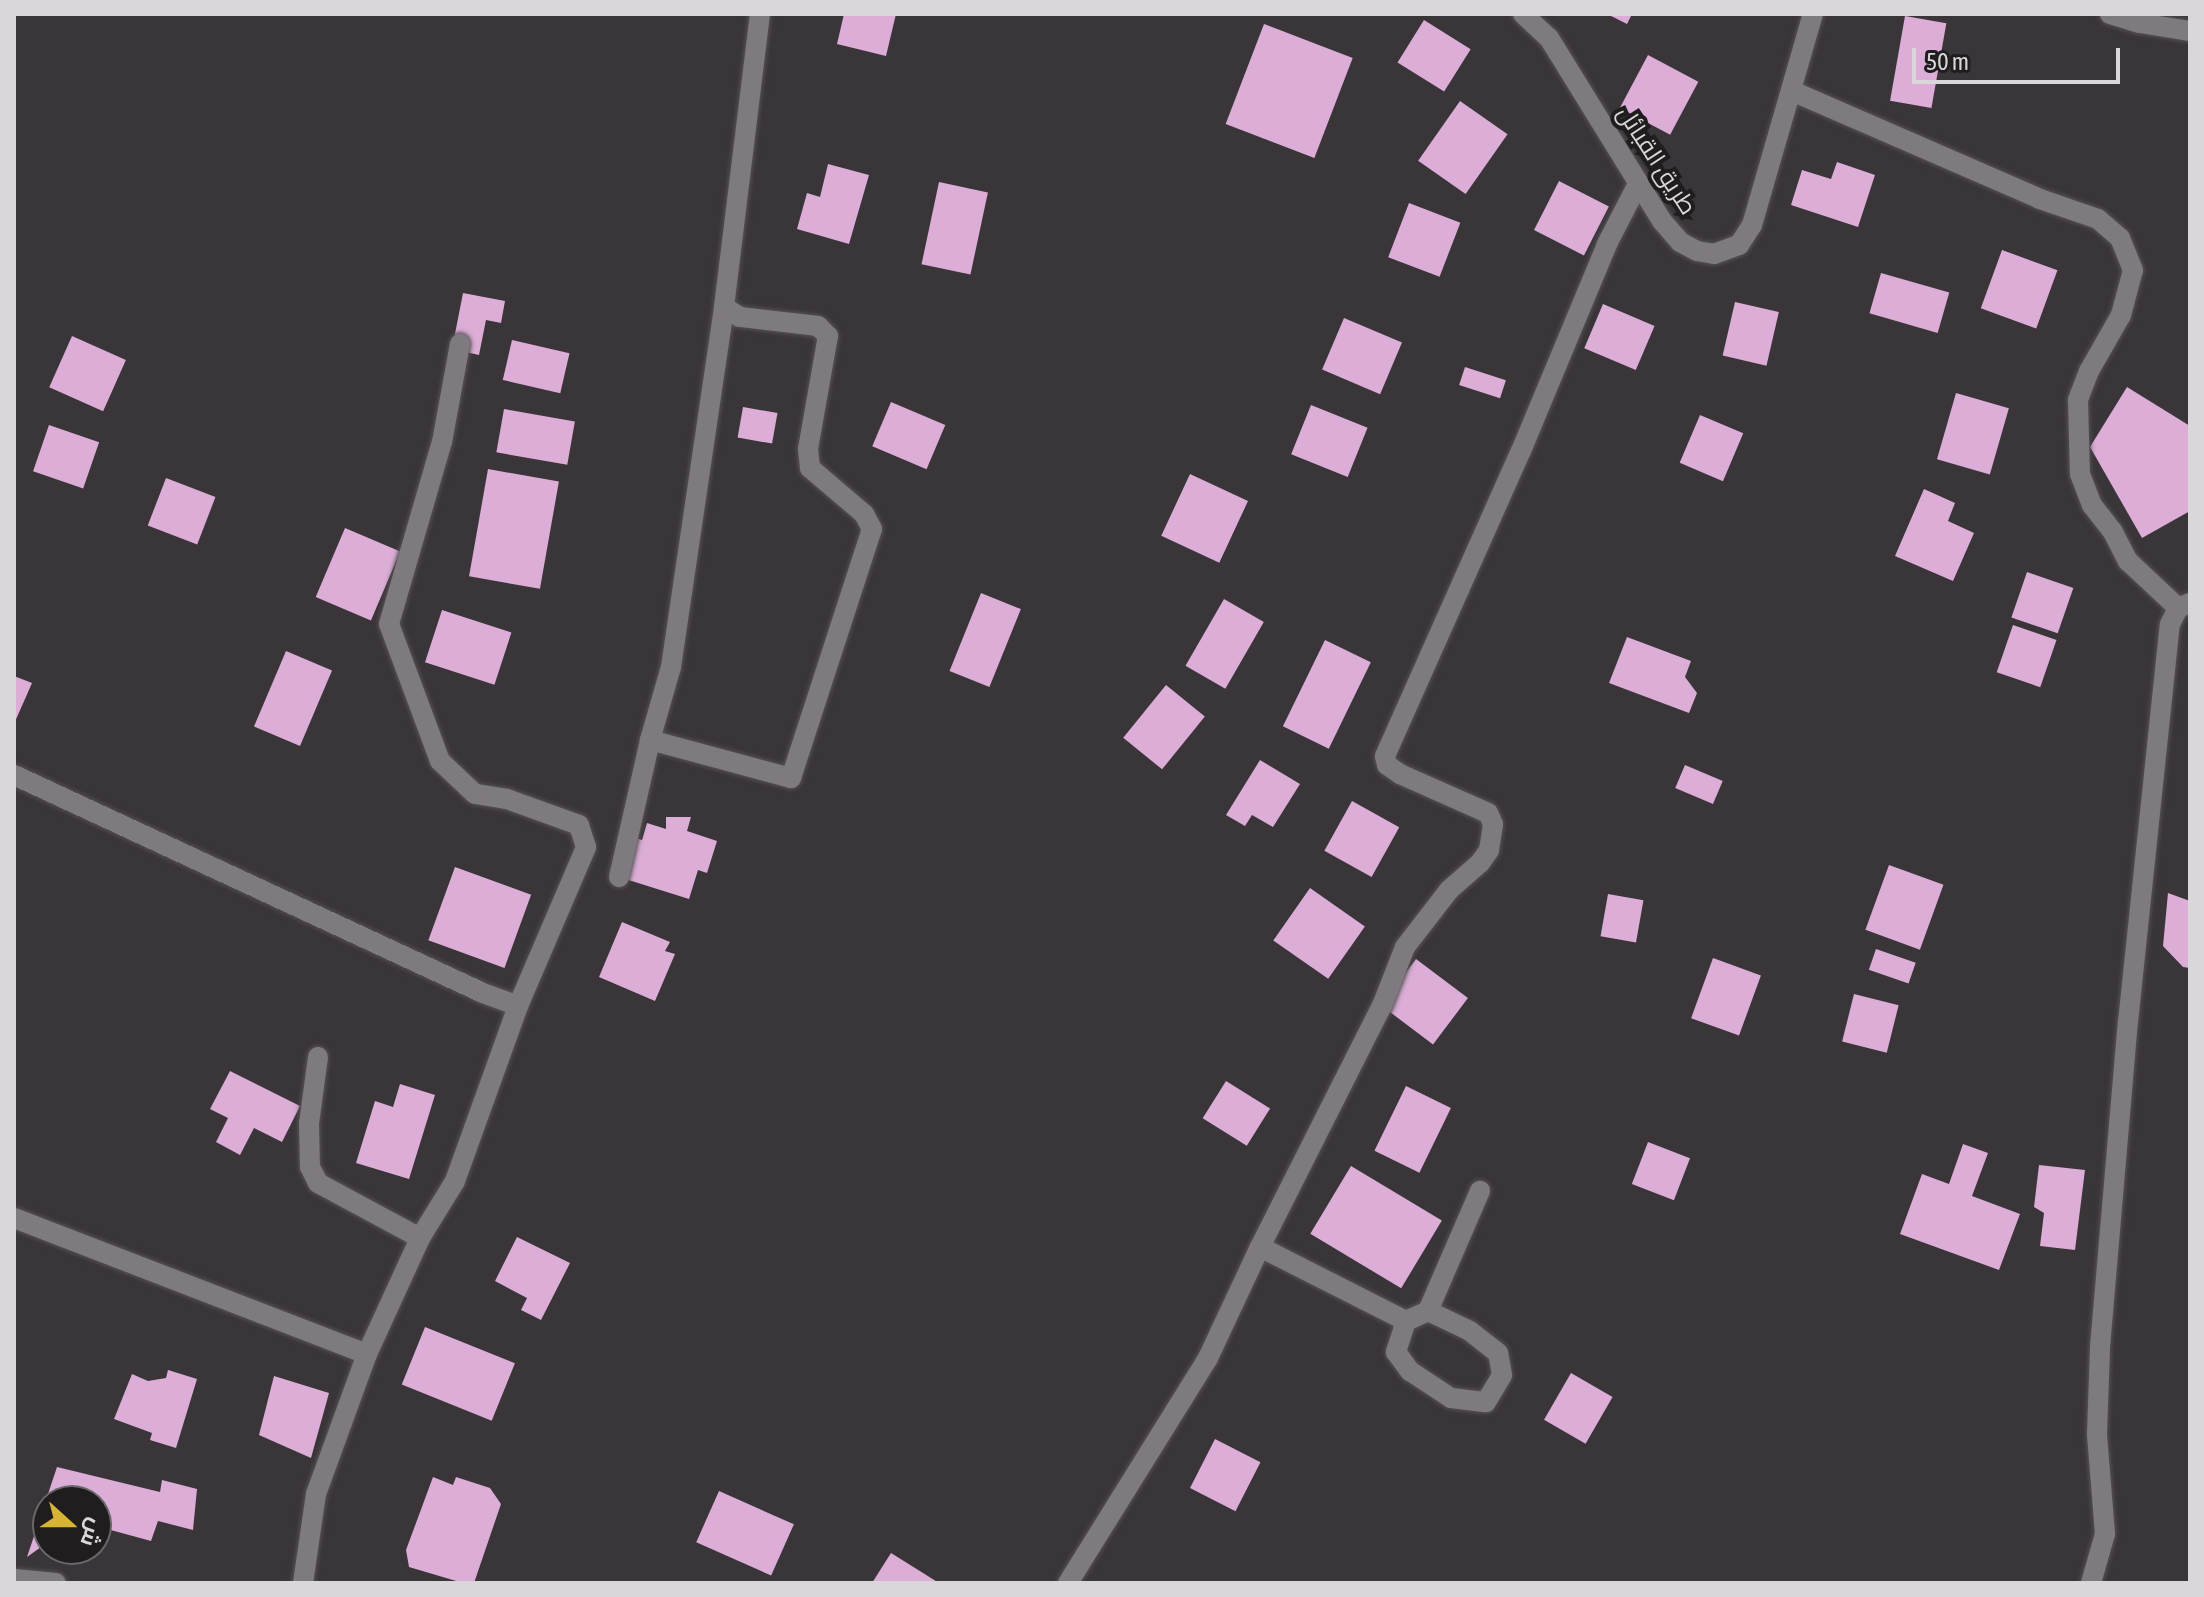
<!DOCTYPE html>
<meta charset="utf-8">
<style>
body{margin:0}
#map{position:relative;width:2204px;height:1597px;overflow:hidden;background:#3a3539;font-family:"Asap Condensed",Cairo,sans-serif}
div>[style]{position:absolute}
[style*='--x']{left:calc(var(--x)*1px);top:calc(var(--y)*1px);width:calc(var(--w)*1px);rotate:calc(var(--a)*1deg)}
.building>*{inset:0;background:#dcadd7;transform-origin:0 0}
.roads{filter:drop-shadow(0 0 2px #555154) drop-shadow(0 0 2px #555154)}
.street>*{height:20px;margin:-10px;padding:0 10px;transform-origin:10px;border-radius:10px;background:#7f7a7f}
.secondary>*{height:20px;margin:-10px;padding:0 10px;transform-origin:10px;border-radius:10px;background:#7f7a7f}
span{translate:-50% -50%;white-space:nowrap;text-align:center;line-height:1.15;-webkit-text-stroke:8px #201d1f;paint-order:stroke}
.street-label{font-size:24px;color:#dad7da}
.frame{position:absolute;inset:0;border:16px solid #dad7da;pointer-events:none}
.north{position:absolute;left:32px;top:1485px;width:80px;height:80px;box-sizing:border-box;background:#201d1f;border:2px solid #6a676a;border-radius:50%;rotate:111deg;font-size:22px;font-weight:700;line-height:32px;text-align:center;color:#dad7da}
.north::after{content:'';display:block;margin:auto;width:28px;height:36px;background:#d8b434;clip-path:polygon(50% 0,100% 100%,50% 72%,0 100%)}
.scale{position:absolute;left:1912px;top:48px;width:208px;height:36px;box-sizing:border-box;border:4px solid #dad7da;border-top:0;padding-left:10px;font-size:24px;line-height:28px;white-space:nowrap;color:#dad7da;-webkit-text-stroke:6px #201d1f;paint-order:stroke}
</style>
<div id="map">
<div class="building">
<i style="clip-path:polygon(844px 14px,896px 14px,886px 56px,837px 44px)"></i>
<i style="clip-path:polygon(1607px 14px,1632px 14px,1627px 24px)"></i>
<i style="left:1905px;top:16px;width:42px;height:86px;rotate:10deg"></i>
<i style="left:1424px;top:20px;width:55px;height:50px;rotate:32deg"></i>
<i style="left:1264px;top:24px;width:95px;height:107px;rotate:21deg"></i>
<i style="left:1648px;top:55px;width:57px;height:60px;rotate:28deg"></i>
<i style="left:1460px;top:101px;width:58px;height:73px;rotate:35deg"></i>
<i style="clip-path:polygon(1837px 162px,1875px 175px,1858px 227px,1791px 205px,1802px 170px,1831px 179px)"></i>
<i style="clip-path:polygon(828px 164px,869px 175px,849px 244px,797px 229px,807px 193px,820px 197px)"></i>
<i style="left:1559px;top:181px;width:56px;height:55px;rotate:27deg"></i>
<i style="left:939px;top:182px;width:50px;height:84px;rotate:12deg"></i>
<i style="left:1409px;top:203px;width:55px;height:58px;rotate:21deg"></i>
<i style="left:2002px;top:250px;width:59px;height:62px;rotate:20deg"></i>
<i style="left:1881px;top:273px;width:71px;height:42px;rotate:16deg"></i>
<i style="clip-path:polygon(463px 293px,505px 301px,501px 323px,486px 320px,479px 355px,452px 349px)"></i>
<i style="left:1735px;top:302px;width:45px;height:55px;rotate:13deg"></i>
<i style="left:1603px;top:304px;width:56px;height:48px;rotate:23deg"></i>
<i style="left:1344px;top:318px;width:63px;height:56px;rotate:23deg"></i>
<i style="left:72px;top:336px;width:59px;height:56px;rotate:24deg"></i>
<i style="left:512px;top:340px;width:59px;height:41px;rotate:13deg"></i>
<i style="left:1465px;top:367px;width:43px;height:19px;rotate:18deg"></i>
<i style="clip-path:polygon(2127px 387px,2190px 426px,2190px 511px,2142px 538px,2090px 447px)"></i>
<i style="left:1956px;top:393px;width:55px;height:69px;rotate:16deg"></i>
<i style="left:891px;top:402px;width:59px;height:48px;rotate:23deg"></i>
<i style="left:1311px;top:405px;width:61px;height:53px;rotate:22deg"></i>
<i style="left:743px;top:407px;width:35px;height:31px;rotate:10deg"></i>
<i style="left:504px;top:409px;width:72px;height:44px;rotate:10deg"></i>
<i style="left:1700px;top:415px;width:47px;height:52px;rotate:23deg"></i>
<i style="left:49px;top:425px;width:53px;height:49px;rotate:19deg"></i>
<i style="left:488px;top:469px;width:72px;height:109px;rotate:10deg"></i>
<i style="left:1190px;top:474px;width:64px;height:68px;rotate:25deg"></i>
<i style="left:166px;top:478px;width:53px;height:51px;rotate:21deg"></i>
<i style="clip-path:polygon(1924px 489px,1955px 503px,1948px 521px,1974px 533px,1953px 581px,1895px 556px)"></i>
<i style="left:345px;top:528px;width:60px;height:75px;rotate:23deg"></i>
<i style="left:2027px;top:572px;width:49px;height:48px;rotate:19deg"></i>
<i style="left:981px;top:593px;width:43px;height:84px;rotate:22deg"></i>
<i style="left:1224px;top:599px;width:46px;height:77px;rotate:30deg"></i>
<i style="left:442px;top:610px;width:73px;height:55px;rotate:18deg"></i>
<i style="left:2013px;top:625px;width:46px;height:50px;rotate:19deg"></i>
<i style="clip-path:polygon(1627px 637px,1691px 661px,1685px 677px,1697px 693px,1689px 713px,1609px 683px)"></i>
<i style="left:1325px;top:640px;width:51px;height:96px;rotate:26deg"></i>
<i style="left:286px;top:651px;width:50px;height:82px;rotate:23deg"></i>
<i style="clip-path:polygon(14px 676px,32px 683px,14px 724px)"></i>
<i style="left:1166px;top:685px;width:50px;height:68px;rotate:39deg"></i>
<i style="clip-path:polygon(1260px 760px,1300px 784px,1273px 827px,1252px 815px,1245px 826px,1226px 815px)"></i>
<i style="left:1685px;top:765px;width:41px;height:25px;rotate:23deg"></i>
<i style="left:1352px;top:801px;width:54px;height:57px;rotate:29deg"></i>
<i style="clip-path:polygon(666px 817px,691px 817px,687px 831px,717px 841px,707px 873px,698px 870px,689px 899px,619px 877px,632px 837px,642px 840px,647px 823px,666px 829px)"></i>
<i style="left:1889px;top:865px;width:58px;height:69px;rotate:20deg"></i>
<i style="left:455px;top:867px;width:81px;height:78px;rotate:20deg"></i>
<i style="left:1310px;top:888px;width:67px;height:64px;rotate:35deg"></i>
<i style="clip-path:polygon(2168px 893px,2190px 901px,2190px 968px,2183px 967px,2163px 946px)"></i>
<i style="left:1608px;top:894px;width:36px;height:43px;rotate:10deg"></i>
<i style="clip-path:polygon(622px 922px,670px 942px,665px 951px,675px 954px,655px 1001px,599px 977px)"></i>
<i style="left:1876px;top:949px;width:42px;height:22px;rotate:19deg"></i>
<i style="left:1713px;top:958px;width:51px;height:64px;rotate:20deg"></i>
<i style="left:1416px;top:959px;width:65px;height:58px;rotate:37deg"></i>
<i style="left:1854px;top:994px;width:46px;height:49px;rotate:14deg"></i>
<i style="clip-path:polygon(230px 1071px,300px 1106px,282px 1142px,254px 1128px,240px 1155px,216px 1142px,228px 1118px,210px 1109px)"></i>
<i style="left:1226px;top:1081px;width:52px;height:44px;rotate:32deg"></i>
<i style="clip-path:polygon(400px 1084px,435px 1095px,409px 1179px,356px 1163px,375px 1101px,393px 1107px)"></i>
<i style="left:1406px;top:1086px;width:50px;height:72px;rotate:26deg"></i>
<i style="left:1648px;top:1142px;width:45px;height:45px;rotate:21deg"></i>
<i style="clip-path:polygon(1963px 1144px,1988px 1153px,1972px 1196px,2020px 1214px,1999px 1270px,1900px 1234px,1922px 1174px,1949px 1184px)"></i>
<i style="clip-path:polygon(2039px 1165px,2085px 1170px,2075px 1250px,2040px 1246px,2044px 1213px,2034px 1207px)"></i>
<i style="left:1351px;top:1166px;width:106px;height:79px;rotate:31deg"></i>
<i style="clip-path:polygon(517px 1237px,570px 1263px,541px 1320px,521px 1310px,527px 1298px,495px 1281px)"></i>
<i style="left:425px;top:1327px;width:97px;height:62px;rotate:22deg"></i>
<i style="clip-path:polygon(168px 1370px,197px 1379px,176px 1448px,150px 1440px,152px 1433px,114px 1419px,132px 1374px,148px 1381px,166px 1378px)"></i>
<i style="left:1571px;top:1373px;width:48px;height:54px;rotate:30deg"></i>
<i style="clip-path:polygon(274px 1376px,329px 1393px,311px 1458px,259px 1435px)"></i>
<i style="left:1215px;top:1439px;width:51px;height:55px;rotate:27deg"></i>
<i style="clip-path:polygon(57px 1467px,160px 1492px,162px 1480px,197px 1489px,193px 1530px,158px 1521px,151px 1541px,96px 1526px,96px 1501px,48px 1501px,48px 1542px,27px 1557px)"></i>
<i style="clip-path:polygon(433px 1477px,453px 1485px,456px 1477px,490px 1488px,501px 1504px,474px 1583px,463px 1583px,409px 1567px,406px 1550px)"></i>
<i style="left:719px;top:1491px;width:82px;height:56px;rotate:24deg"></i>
<i style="clip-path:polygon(891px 1553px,939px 1583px,872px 1583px)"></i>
</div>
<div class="roads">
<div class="street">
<i style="--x:1523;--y:14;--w:35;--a:43"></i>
<i style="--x:1549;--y:38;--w:215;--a:58.3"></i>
<i style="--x:1662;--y:221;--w:28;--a:49"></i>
<i style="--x:1680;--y:242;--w:19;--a:28"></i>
<i style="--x:1697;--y:251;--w:17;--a:10"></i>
<i style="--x:1714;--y:254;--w:27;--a:-20"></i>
<i style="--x:1739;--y:245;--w:24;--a:-57"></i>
<i style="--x:1752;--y:225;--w:220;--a:-73.9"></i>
<i style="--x:2110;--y:14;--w:31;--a:17"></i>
<i style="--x:2140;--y:23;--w:51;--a:9.1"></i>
<i style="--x:1792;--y:91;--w:270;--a:23.5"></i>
<i style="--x:2040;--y:199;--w:61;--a:19"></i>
<i style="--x:2098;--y:219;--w:29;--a:41"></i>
<i style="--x:2120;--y:238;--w:35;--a:68"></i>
<i style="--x:2133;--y:270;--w:47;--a:104.9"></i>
<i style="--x:2121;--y:315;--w:64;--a:119.7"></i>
<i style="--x:2089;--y:371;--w:31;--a:111"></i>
<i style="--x:2078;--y:400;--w:74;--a:88.5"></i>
<i style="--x:2080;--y:474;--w:33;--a:69"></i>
<i style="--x:2092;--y:505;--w:34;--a:52"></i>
<i style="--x:2113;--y:532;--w:33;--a:63"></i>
<i style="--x:2128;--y:561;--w:69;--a:43.2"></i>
<i style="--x:650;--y:740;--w:76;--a:-74"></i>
<i style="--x:671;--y:667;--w:364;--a:-81.6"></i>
<i style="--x:14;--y:775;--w:517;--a:24.93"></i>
<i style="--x:483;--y:993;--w:37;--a:20"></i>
<i style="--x:619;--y:877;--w:140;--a:-77.2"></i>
<i style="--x:650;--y:740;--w:146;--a:15.1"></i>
<i style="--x:791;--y:778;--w:262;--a:-72"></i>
<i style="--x:872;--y:529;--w:17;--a:-118"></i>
<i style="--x:864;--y:514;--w:71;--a:-139.6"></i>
<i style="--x:810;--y:468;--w:19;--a:-96"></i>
<i style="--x:808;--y:449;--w:115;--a:-80"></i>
<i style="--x:828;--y:336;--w:14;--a:-135"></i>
<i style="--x:818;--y:326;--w:79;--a:-173.4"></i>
<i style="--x:740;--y:317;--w:19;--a:-148"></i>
<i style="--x:724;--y:307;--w:295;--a:-83"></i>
<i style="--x:318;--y:1057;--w:68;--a:97.7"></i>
<i style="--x:309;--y:1124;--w:43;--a:88.7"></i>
<i style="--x:310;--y:1167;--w:18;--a:63"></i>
<i style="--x:318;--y:1183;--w:116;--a:28.3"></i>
<i style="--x:14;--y:1218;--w:378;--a:21.1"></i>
<i style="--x:1260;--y:1247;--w:164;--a:26.9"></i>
<i style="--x:1406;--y:1321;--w:24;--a:-24"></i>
<i style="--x:1428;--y:1311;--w:131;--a:-66.6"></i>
<i style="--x:1406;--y:1321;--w:33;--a:108"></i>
<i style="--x:1396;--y:1352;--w:24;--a:54"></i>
<i style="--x:1410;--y:1371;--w:49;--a:33.4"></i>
<i style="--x:1451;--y:1398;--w:35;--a:7"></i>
<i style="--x:1486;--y:1402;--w:31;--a:-59"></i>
<i style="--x:1502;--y:1375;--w:22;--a:-100"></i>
<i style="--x:1498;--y:1353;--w:36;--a:-142"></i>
<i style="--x:1470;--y:1331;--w:47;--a:-154.5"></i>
<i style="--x:303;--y:1583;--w:90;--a:-81.7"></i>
<i style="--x:316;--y:1494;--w:149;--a:-70"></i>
<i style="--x:367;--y:1354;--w:128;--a:-65.4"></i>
<i style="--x:420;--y:1238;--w:67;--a:-58.4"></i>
<i style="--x:455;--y:1181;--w:186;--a:-70.2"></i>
<i style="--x:518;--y:1006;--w:173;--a:-66.8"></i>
<i style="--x:586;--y:847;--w:23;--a:-108"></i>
<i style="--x:579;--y:825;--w:77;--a:-160.1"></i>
<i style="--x:507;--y:799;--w:32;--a:-171"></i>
<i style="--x:475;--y:794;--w:48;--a:-136.7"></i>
<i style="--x:440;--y:761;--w:146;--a:-110.4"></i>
<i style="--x:389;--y:624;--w:190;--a:-73.8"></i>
<i style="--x:442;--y:442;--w:100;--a:-79.6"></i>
<i style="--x:1068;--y:1583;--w:265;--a:-58.1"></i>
<i style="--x:1208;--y:1358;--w:123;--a:-64.9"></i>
<i style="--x:1260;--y:1247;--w:270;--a:-63.2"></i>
<i style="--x:1382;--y:1006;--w:63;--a:-68.7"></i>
<i style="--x:1405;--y:947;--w:72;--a:-52.3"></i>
<i style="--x:1449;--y:890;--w:41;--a:-41.1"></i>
<i style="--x:1480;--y:863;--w:16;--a:-55"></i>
<i style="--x:1489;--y:850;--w:26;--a:-81"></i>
<i style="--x:1493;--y:824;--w:12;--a:-114"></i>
<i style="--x:1488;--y:813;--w:96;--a:-156.1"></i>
<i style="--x:1400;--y:774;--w:16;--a:-145"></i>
<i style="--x:1387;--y:765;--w:9;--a:-103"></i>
<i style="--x:1385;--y:756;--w:334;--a:-66"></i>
<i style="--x:1521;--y:451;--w:224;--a:-67.4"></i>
<i style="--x:1607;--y:244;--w:68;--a:-62.7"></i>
<i style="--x:2091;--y:1583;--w:51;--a:-74.1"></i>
<i style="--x:2105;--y:1534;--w:100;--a:-94.6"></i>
<i style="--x:2097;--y:1434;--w:87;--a:-88"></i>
<i style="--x:2100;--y:1347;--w:326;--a:-85.1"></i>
<i style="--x:2128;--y:1022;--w:400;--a:-84"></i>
<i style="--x:2170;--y:624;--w:18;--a:-63"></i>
<i style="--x:2178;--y:608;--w:13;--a:-23"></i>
</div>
<div class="secondary">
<i style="--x:14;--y:1579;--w:42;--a:5.4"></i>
</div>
</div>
<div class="street-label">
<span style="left:1657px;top:160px;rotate:57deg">طريق القبائل</span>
</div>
<div class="frame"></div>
<div class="north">ش</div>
<div class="scale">50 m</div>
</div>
